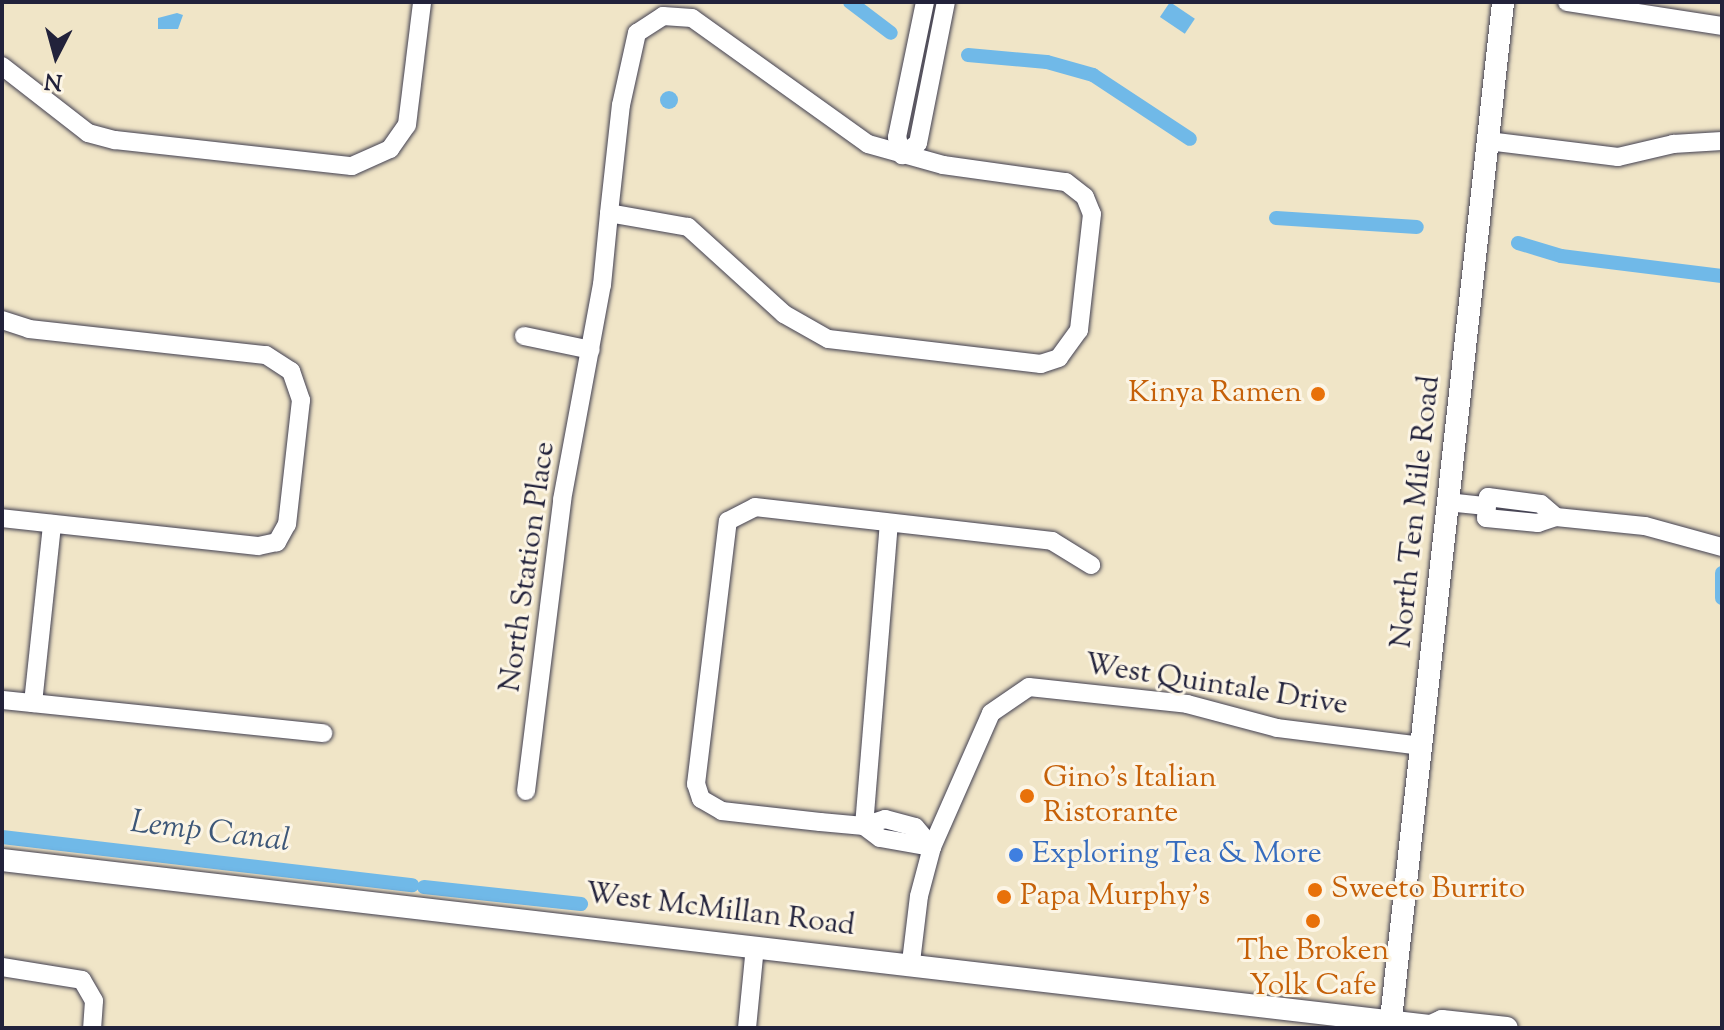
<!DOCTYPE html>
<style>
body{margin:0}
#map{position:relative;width:1724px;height:1030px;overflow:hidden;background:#f0e5c7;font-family:"Sorts Mill Goudy",serif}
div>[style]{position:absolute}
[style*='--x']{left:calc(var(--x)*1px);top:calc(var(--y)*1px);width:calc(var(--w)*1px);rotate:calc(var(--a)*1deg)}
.water>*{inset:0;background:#70b9e8;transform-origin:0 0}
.round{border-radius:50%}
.canal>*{height:14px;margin:-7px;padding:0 7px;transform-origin:7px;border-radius:7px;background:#70b9e8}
.roads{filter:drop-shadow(0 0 2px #413f50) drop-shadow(0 0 2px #413f50)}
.minor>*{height:18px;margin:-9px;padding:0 9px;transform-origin:9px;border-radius:9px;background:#fff}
.major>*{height:22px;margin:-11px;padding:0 11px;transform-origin:11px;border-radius:11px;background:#fff}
.dots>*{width:22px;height:22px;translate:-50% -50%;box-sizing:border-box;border:4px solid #fcf5e5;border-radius:50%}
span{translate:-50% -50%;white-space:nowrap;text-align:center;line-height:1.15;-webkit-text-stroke:6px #fcf5e5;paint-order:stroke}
.food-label{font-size:30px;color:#c56008}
.right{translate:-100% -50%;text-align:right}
.left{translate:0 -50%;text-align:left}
.street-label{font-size:30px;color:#22223b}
.shop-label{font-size:30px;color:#366cbe}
.water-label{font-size:32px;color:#3d5778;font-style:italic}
.frame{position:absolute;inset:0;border:4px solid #22223b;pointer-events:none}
.north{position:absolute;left:16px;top:16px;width:80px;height:80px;-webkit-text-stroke:6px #fcf5e5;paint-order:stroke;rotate:186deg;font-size:22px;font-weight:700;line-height:32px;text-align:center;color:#22223b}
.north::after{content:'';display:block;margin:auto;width:28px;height:36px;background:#22223b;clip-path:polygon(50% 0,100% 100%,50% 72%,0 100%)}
</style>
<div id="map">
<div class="water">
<i style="left:1170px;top:2px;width:30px;height:18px;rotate:34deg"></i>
<i style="clip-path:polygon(177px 13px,183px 15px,178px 29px,158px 29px,158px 18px)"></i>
<i class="round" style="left:660px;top:91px;width:18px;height:18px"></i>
</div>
<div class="canal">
<i style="--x:850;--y:2;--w:51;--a:37.1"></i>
<i style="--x:968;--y:55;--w:79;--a:5.1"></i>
<i style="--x:1047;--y:62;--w:48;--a:15.8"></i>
<i style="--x:1093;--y:75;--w:116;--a:33.4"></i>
<i style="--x:1276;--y:218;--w:141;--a:3.7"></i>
<i style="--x:1518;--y:243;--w:45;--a:16.8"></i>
<i style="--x:1561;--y:256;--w:162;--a:7.1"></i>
<i style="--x:1722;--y:573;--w:25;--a:90"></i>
<i style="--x:2;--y:837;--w:413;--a:6.7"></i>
<i style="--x:424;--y:887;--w:158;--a:6.2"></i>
</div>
<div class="roads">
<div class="minor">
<i style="--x:925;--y:2;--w:138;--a:101.7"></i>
<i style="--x:897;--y:137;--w:19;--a:74"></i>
<i style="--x:902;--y:155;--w:20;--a:-37"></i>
<i style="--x:918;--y:143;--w:144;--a:-78.8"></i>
<i style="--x:1567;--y:2;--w:157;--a:8.8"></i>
<i style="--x:2;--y:66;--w:109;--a:37.9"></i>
<i style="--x:88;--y:133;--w:28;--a:15"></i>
<i style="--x:115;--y:140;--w:238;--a:6.3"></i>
<i style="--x:352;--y:166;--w:42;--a:-24.1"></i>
<i style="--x:390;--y:149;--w:29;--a:-55"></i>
<i style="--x:407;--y:125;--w:124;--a:-83"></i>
<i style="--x:1488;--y:141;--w:131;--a:7"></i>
<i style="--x:1618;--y:157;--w:57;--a:-13.3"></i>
<i style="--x:1673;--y:144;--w:49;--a:-3.5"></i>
<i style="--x:2;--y:320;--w:28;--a:18"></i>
<i style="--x:29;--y:329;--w:238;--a:6.3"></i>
<i style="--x:266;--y:355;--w:30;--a:33"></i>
<i style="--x:291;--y:371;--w:31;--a:71"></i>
<i style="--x:301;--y:400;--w:125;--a:96.4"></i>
<i style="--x:287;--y:524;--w:21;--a:119"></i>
<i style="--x:277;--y:542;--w:19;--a:168"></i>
<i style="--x:258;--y:546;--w:258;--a:-173.8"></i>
<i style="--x:524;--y:336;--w:68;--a:11.8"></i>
<i style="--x:1488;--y:497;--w:53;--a:7.5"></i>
<i style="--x:1541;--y:504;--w:20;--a:41"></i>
<i style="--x:1556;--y:517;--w:19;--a:162"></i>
<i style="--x:1538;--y:523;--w:52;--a:-174.5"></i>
<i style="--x:1486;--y:518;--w:21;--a:-85"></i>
<i style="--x:1447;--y:502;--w:37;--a:6"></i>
<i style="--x:1556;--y:517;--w:89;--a:5.8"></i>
<i style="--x:1645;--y:526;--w:80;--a:15.3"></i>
<i style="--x:2;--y:700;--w:323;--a:5.9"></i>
<i style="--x:33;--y:703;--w:180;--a:-83.9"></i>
<i style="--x:526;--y:791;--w:293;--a:-82.9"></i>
<i style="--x:562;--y:500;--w:219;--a:-79.5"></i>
<i style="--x:602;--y:285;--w:72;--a:-84.4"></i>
<i style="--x:609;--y:213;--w:109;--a:-83.7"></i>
<i style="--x:621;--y:105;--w:74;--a:-77.5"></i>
<i style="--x:637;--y:33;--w:31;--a:-33"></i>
<i style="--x:663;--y:16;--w:29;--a:4"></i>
<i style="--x:692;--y:18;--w:216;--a:35.6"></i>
<i style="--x:868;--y:144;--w:78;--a:15.6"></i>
<i style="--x:943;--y:165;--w:124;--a:7.9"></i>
<i style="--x:1066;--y:182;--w:24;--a:38"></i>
<i style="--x:1085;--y:197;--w:18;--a:68"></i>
<i style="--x:1092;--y:214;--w:117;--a:96.4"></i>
<i style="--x:1079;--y:330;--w:34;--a:126"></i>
<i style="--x:1059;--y:358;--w:19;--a:162"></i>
<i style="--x:1041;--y:364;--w:214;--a:-173.3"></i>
<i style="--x:828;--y:339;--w:51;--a:-150.4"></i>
<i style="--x:784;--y:314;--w:130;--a:-137.8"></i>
<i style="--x:688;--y:227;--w:80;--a:-170"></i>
<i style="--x:864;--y:826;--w:20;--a:37"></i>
<i style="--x:880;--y:838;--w:53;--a:9.8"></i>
<i style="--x:932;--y:847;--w:26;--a:-130"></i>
<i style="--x:915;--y:827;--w:31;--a:-165"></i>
<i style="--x:885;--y:819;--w:22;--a:162"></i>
<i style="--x:864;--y:826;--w:44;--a:-174.8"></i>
<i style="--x:820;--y:822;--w:99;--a:-173.6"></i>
<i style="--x:722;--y:811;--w:24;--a:-150"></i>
<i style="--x:701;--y:799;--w:16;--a:-108"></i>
<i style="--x:696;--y:784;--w:265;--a:-83.1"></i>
<i style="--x:728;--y:521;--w:30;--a:-27"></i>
<i style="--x:755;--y:507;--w:299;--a:6.5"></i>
<i style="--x:1052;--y:541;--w:46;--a:31.6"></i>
<i style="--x:864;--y:826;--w:304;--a:-85.3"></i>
<i style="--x:911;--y:962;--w:66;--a:-83.1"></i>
<i style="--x:919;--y:896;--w:51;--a:-75.1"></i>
<i style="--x:932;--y:847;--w:146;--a:-66.2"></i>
<i style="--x:991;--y:713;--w:46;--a:-34.4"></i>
<i style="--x:1029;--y:687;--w:159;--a:6.1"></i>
<i style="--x:1187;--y:704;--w:93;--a:14.9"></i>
<i style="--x:1277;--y:728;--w:145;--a:7.1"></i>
<i style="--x:2;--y:967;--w:81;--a:9.2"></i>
<i style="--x:82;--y:980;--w:24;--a:60"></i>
<i style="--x:94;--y:1001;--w:27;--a:94"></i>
<i style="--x:747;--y:1028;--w:82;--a:-84.4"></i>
</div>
<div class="major">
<i style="--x:2;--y:860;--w:1439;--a:6.63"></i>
<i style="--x:1431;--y:1026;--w:12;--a:-24"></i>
<i style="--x:1442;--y:1021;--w:65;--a:6.1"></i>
<i style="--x:1390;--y:1028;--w:1032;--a:-83.71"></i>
</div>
</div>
<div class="dots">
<i style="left:1318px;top:394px;background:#e8710a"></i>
<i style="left:1027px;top:796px;background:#e8710a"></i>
<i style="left:1016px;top:855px;background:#3f7fe0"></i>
<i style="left:1315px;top:890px;background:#e8710a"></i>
<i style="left:1004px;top:897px;background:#e8710a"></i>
<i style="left:1313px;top:921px;background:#e8710a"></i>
</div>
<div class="food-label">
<span class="right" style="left:1302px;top:394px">Kinya Ramen</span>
<span class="left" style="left:1043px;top:796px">Gino's Italian<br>Ristorante</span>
<span class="left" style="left:1331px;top:890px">Sweeto Burrito</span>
<span class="left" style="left:1020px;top:897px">Papa Murphy's</span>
<span style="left:1313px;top:969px">The Broken<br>Yolk Cafe</span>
</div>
<div class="street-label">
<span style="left:1417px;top:512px;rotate:-84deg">North Ten Mile Road</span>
<span style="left:529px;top:567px;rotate:-82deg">North Station Place</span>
<span style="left:1216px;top:686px;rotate:9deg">West Quintale Drive</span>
<span style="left:720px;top:911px;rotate:7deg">West McMillan Road</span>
</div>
<div class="shop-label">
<span class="left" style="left:1032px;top:855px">Exploring Tea &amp; More</span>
</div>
<div class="water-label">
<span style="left:210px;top:833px;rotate:7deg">Lemp Canal</span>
</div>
<div class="frame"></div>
<div class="north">N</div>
</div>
